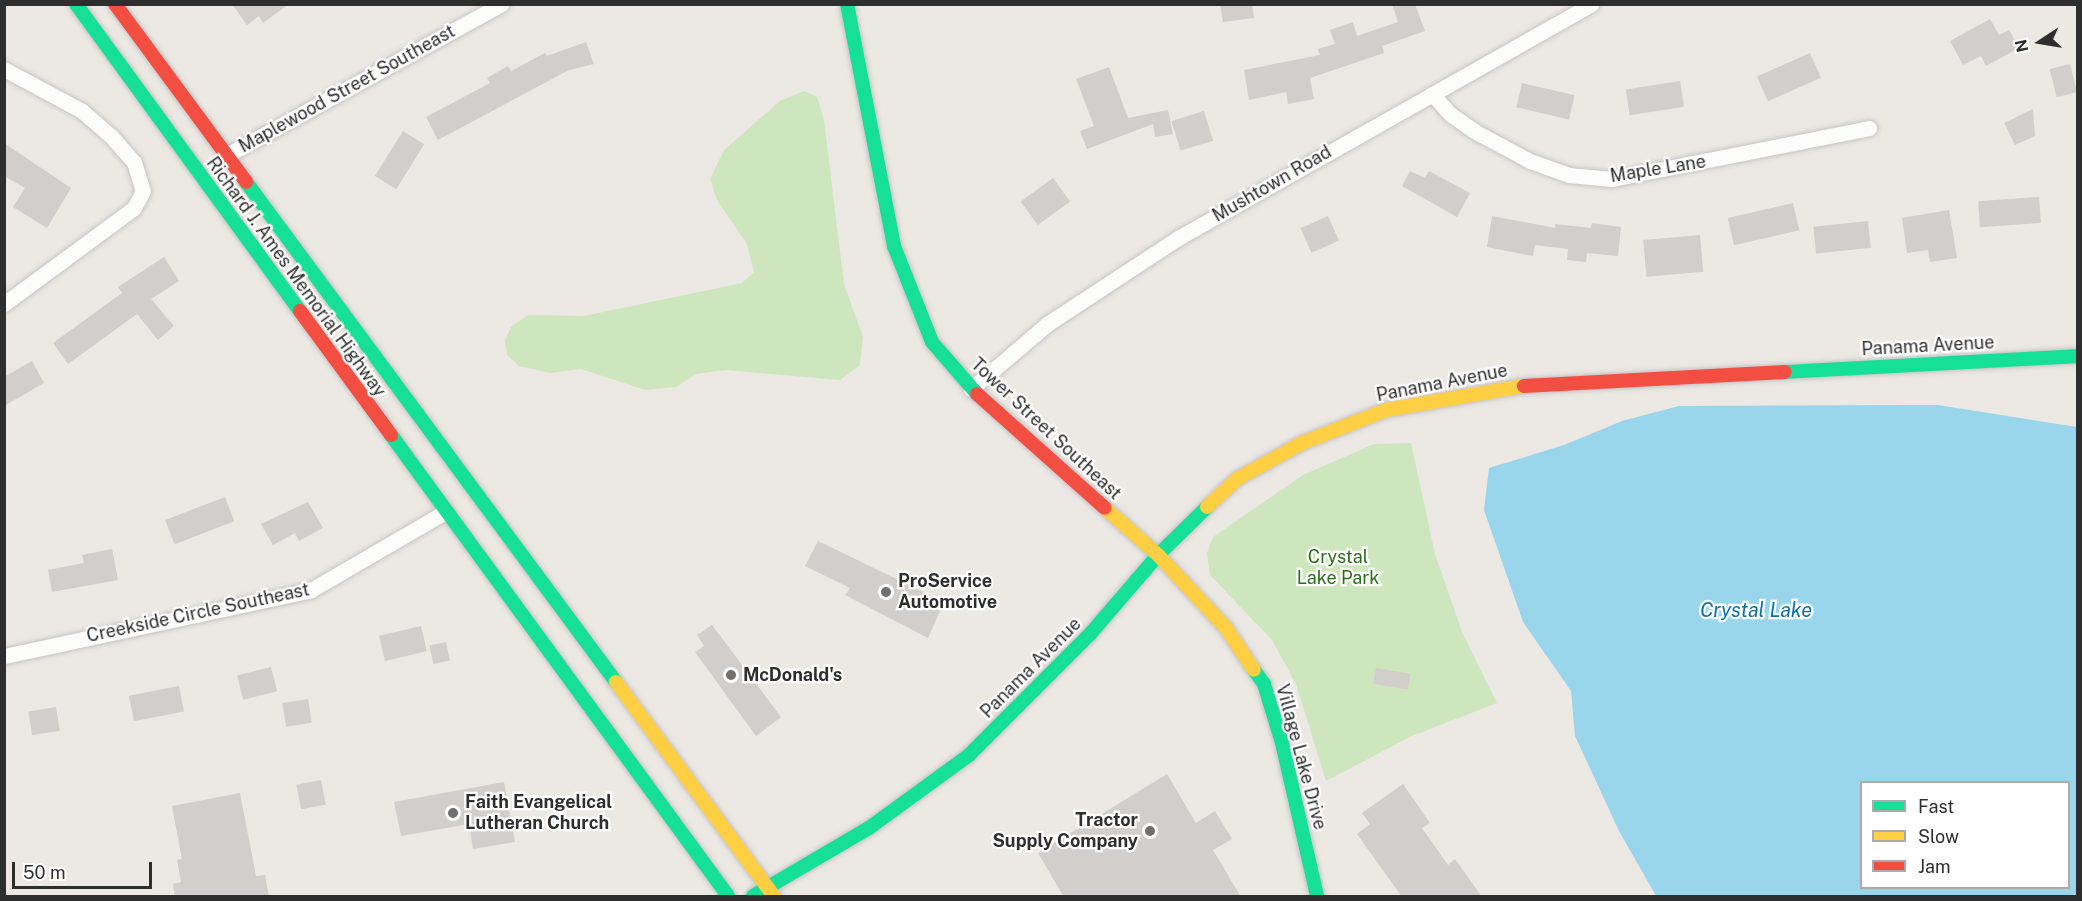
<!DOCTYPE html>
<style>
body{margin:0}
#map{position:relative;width:2082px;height:901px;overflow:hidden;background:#ece8e4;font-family:"Public Sans",sans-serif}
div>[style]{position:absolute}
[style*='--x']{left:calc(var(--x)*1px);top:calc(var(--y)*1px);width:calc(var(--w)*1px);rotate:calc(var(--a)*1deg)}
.green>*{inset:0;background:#cee6be}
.water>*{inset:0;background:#99d6ec}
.building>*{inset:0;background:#d1cecb;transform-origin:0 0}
.roads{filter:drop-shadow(0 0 2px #c5c4c5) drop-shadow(0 0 2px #c5c4c5)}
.street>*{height:15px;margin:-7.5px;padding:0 7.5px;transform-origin:7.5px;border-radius:7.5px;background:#fcfcfb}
.fast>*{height:14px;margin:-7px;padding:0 7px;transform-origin:7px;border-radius:7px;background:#16e098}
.slow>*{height:14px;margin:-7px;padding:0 7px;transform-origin:7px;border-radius:7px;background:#ffcf43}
.jam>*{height:14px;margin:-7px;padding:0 7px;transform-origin:7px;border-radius:7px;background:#f24e42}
.dots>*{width:16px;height:16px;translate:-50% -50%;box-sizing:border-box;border:3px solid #fff;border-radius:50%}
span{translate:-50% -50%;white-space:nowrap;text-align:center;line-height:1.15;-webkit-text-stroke:4.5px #fff;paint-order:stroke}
.street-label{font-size:18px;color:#2e2e2e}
.park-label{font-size:18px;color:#2c6e1b}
.poi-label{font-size:18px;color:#2e2e2e;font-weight:700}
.left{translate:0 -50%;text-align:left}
.right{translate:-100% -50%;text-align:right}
.water-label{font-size:20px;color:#0d6fa3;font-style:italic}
.frame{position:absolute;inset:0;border:6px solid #2e2e2e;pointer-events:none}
.legend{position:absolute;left:1860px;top:781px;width:210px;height:108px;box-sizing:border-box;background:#fff;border:2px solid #ababab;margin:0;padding:8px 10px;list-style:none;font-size:18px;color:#2e2e2e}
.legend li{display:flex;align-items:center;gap:12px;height:30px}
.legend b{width:30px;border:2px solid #ababab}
.north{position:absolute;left:2010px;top:12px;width:60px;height:60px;-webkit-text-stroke:4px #fff;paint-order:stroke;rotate:258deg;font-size:16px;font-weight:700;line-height:24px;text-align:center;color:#2e2e2e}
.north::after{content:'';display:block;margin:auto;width:21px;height:27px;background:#2e2e2e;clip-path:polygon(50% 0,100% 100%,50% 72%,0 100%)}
.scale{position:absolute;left:12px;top:862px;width:140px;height:27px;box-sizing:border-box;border:3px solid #2e2e2e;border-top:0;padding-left:8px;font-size:18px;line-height:21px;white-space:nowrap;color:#2e2e2e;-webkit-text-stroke:4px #fff;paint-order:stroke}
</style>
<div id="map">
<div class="green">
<i style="clip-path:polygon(804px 91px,817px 97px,824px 120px,844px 284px,863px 337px,860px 365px,840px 380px,725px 370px,696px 374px,676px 387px,645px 390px,581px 369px,550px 373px,519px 366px,507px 355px,505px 340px,511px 327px,528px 315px,584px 316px,742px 283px,754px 272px,747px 244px,717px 200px,710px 179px,724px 150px,780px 101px)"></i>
<i style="clip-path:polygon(1411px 443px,1435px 554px,1462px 632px,1497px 703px,1412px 736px,1326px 781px,1296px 684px,1272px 640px,1210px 575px,1207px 553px,1213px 537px,1303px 475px,1374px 444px)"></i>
</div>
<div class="water">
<i style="clip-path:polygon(evenodd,1938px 405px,2077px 427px,2077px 896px,1656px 896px,1619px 831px,1575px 736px,1571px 691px,1523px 622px,1484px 510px,1489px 468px,1564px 445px,1622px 421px,1679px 406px,1938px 405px,1862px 782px,2068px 782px,2068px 888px,1862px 888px,1862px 782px)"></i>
</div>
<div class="building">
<i style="clip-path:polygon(232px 4px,289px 4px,263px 23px,259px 16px,247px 25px)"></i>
<i style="clip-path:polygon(1220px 4px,1252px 4px,1254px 18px,1223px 22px)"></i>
<i style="clip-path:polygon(1392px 4px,1415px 4px,1425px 31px,1382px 46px,1384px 53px,1310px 78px,1314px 99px,1288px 104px,1286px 92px,1249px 100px,1244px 70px,1320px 55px,1318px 49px,1335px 44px,1330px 30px,1353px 22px,1357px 36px,1398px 22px)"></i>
<i style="clip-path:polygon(1990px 19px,1999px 35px,2009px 30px,2019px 48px,1986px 66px,1981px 56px,1963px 65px,1950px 41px)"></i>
<i style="clip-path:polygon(586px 42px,594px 64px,569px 70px,438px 140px,426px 117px,490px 83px,487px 78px,508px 66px,511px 71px,545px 53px,547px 56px)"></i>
<i style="left:1810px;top:53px;width:27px;height:58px;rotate:66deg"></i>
<i style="left:2070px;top:64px;width:29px;height:21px;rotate:76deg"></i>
<i style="clip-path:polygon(1109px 67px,1128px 118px,1168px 110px,1173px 134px,1155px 137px,1153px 124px,1087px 149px,1080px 131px,1094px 126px,1076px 79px)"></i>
<i style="left:1680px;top:81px;width:26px;height:55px;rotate:81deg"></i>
<i style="left:1522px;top:83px;width:54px;height:25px;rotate:13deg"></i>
<i style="clip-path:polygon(2033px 109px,2035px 136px,2015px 145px,2004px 123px)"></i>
<i style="left:1204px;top:111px;width:31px;height:34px;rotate:73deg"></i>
<i style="left:403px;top:131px;width:25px;height:53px;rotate:32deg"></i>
<i style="clip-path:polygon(4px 143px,71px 188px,47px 228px,13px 207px,25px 188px,4px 176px)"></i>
<i style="clip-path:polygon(1410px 171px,1425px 178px,1429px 171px,1470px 193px,1457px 217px,1402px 186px)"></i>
<i style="left:1053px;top:178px;width:29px;height:40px;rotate:54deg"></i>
<i style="left:2039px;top:197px;width:26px;height:61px;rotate:86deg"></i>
<i style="left:1793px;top:203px;width:28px;height:67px;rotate:77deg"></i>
<i style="clip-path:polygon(1949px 210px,1957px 258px,1930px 262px,1928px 250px,1907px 253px,1902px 218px)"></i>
<i style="left:1328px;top:216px;width:27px;height:30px;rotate:66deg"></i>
<i style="clip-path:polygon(1492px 216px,1555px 228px,1555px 224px,1591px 228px,1592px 223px,1621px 227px,1618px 256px,1587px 253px,1586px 262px,1567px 260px,1568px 249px,1535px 245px,1533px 256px,1487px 247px)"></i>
<i style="left:1868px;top:221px;width:27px;height:55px;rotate:84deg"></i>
<i style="left:1700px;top:235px;width:37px;height:57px;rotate:85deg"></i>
<i style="clip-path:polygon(164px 257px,179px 281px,151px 299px,174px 326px,158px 340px,137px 314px,68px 364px,53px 343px,122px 293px,118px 287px)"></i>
<i style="clip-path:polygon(32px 361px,44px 383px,4px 406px,4px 377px)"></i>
<i style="left:225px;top:497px;width:26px;height:64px;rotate:69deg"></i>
<i style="clip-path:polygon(308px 502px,323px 528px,299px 541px,295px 533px,273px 545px,261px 524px)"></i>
<i style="clip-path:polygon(818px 541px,944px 602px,928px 638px,845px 595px,850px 588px,805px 566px)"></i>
<i style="clip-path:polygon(112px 549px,118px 580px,52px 592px,48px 570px,84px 563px,82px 555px)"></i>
<i style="clip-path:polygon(712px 625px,781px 717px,756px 736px,695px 652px,704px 646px,697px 635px)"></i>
<i style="left:421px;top:626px;width:26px;height:43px;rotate:77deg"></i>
<i style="left:446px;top:642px;width:19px;height:17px;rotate:78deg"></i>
<i style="left:271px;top:667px;width:25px;height:35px;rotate:76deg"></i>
<i style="left:1376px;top:668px;width:35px;height:16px;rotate:10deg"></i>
<i style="left:179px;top:686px;width:26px;height:51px;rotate:79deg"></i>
<i style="left:308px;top:699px;width:24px;height:26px;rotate:81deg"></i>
<i style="left:56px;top:707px;width:24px;height:28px;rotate:81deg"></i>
<i style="clip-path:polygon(1167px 774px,1196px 823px,1215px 811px,1232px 839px,1213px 850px,1241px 897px,1064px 897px,1038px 853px)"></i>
<i style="left:321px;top:780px;width:25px;height:25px;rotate:79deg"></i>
<i style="clip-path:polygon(504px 782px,515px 842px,473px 849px,469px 824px,401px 836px,394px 802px)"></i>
<i style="clip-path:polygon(1403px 784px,1430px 823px,1422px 828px,1448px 865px,1455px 859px,1482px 897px,1402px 897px,1357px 834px,1370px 824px,1362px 813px)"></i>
<i style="clip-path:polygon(240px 793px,256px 876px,265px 875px,269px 897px,175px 897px,173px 884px,181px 882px,177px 860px,182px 859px,172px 806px)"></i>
</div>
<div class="roads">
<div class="street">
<i style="--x:4;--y:69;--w:89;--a:28.3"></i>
<i style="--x:82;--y:111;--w:38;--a:41"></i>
<i style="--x:111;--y:136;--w:35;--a:49"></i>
<i style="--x:134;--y:162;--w:30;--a:73"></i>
<i style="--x:143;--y:191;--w:19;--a:118"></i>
<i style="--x:134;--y:208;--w:162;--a:143.6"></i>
<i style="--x:1432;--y:94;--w:27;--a:48"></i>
<i style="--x:1450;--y:114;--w:29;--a:35"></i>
<i style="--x:1474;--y:131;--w:64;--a:28.2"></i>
<i style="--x:1530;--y:161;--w:41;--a:19.7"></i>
<i style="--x:1569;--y:175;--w:43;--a:5.3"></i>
<i style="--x:1612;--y:179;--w:262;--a:-11.2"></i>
<i style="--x:225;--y:156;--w:315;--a:-28.8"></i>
<i style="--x:971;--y:389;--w:100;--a:-40.5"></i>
<i style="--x:1047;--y:324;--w:157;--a:-33.3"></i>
<i style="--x:1178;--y:238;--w:475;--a:-29.5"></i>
<i style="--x:4;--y:656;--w:314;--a:-12.1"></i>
<i style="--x:311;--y:590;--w:155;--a:-30.2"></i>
</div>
<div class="fast">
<i style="--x:76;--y:4;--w:380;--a:53.9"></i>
<i style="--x:847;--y:4;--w:247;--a:79"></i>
<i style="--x:894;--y:246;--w:103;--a:68.4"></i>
<i style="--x:932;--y:342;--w:69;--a:49.1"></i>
<i style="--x:246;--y:182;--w:622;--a:53.5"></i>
<i style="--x:1785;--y:372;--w:293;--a:-3.1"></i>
<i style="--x:391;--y:435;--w:571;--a:53.83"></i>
<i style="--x:1254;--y:670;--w:17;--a:54"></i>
<i style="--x:1264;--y:684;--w:62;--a:73"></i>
<i style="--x:1282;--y:743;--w:157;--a:77.1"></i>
<i style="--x:753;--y:896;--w:134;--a:-30.4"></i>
<i style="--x:869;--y:828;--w:124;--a:-36.1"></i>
<i style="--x:969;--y:755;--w:173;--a:-45"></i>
<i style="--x:1091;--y:633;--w:103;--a:-49.3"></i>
<i style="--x:1158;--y:555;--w:69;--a:-44.4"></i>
</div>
<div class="slow">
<i style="--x:1207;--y:507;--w:41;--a:-43"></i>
<i style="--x:1237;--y:479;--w:74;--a:-29"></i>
<i style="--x:1302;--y:443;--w:90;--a:-21.4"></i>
<i style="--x:1386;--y:410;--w:140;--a:-9.9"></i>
<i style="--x:1105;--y:508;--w:71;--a:41.6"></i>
<i style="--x:1158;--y:555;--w:100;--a:47"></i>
<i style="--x:1226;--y:628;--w:50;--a:56.3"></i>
<i style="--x:616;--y:682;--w:266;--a:53.6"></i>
</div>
<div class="jam">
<i style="--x:115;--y:4;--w:221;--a:53.6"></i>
<i style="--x:300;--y:311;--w:154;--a:53.7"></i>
<i style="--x:1524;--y:386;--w:261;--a:-3.1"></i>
<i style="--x:977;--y:394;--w:171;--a:41.7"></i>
</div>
</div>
<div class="dots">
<i style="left:886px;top:592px;background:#706f6e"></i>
<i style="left:731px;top:675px;background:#706f6e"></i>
<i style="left:453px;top:813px;background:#706f6e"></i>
<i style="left:1150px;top:831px;background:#706f6e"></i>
</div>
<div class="street-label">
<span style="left:347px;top:89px;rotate:-29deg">Maplewood Street Southeast</span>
<span style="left:1658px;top:169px;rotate:-9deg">Maple Lane</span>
<span style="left:1272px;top:184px;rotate:-30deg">Mushtown Road</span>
<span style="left:296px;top:277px;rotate:54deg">Richard J. Ames Memorial Highway</span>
<span style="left:1928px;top:346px;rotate:-3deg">Panama Avenue</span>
<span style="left:1442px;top:383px;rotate:-11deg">Panama Avenue</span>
<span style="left:1046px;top:429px;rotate:43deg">Tower Street Southeast</span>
<span style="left:198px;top:613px;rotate:-12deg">Creekside Circle Southeast</span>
<span style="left:1031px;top:668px;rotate:-45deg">Panama Avenue</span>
<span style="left:1301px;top:757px;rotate:75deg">Village Lake Drive</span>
</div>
<div class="park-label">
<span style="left:1338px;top:568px">Crystal<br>Lake Park</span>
</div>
<div class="poi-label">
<span class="left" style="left:898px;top:592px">ProService<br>Automotive</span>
<span class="left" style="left:743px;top:675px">McDonald's</span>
<span class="left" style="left:465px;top:813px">Faith Evangelical<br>Lutheran Church</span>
<span class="right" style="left:1138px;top:831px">Tractor<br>Supply Company</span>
</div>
<div class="water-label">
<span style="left:1756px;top:610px">Crystal Lake</span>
</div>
<div class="frame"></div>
<ul class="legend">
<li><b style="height:8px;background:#16e098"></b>Fast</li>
<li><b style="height:8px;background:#ffcf43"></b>Slow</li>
<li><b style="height:8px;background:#f24e42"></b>Jam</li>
</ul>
<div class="north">N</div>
<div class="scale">50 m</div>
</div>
